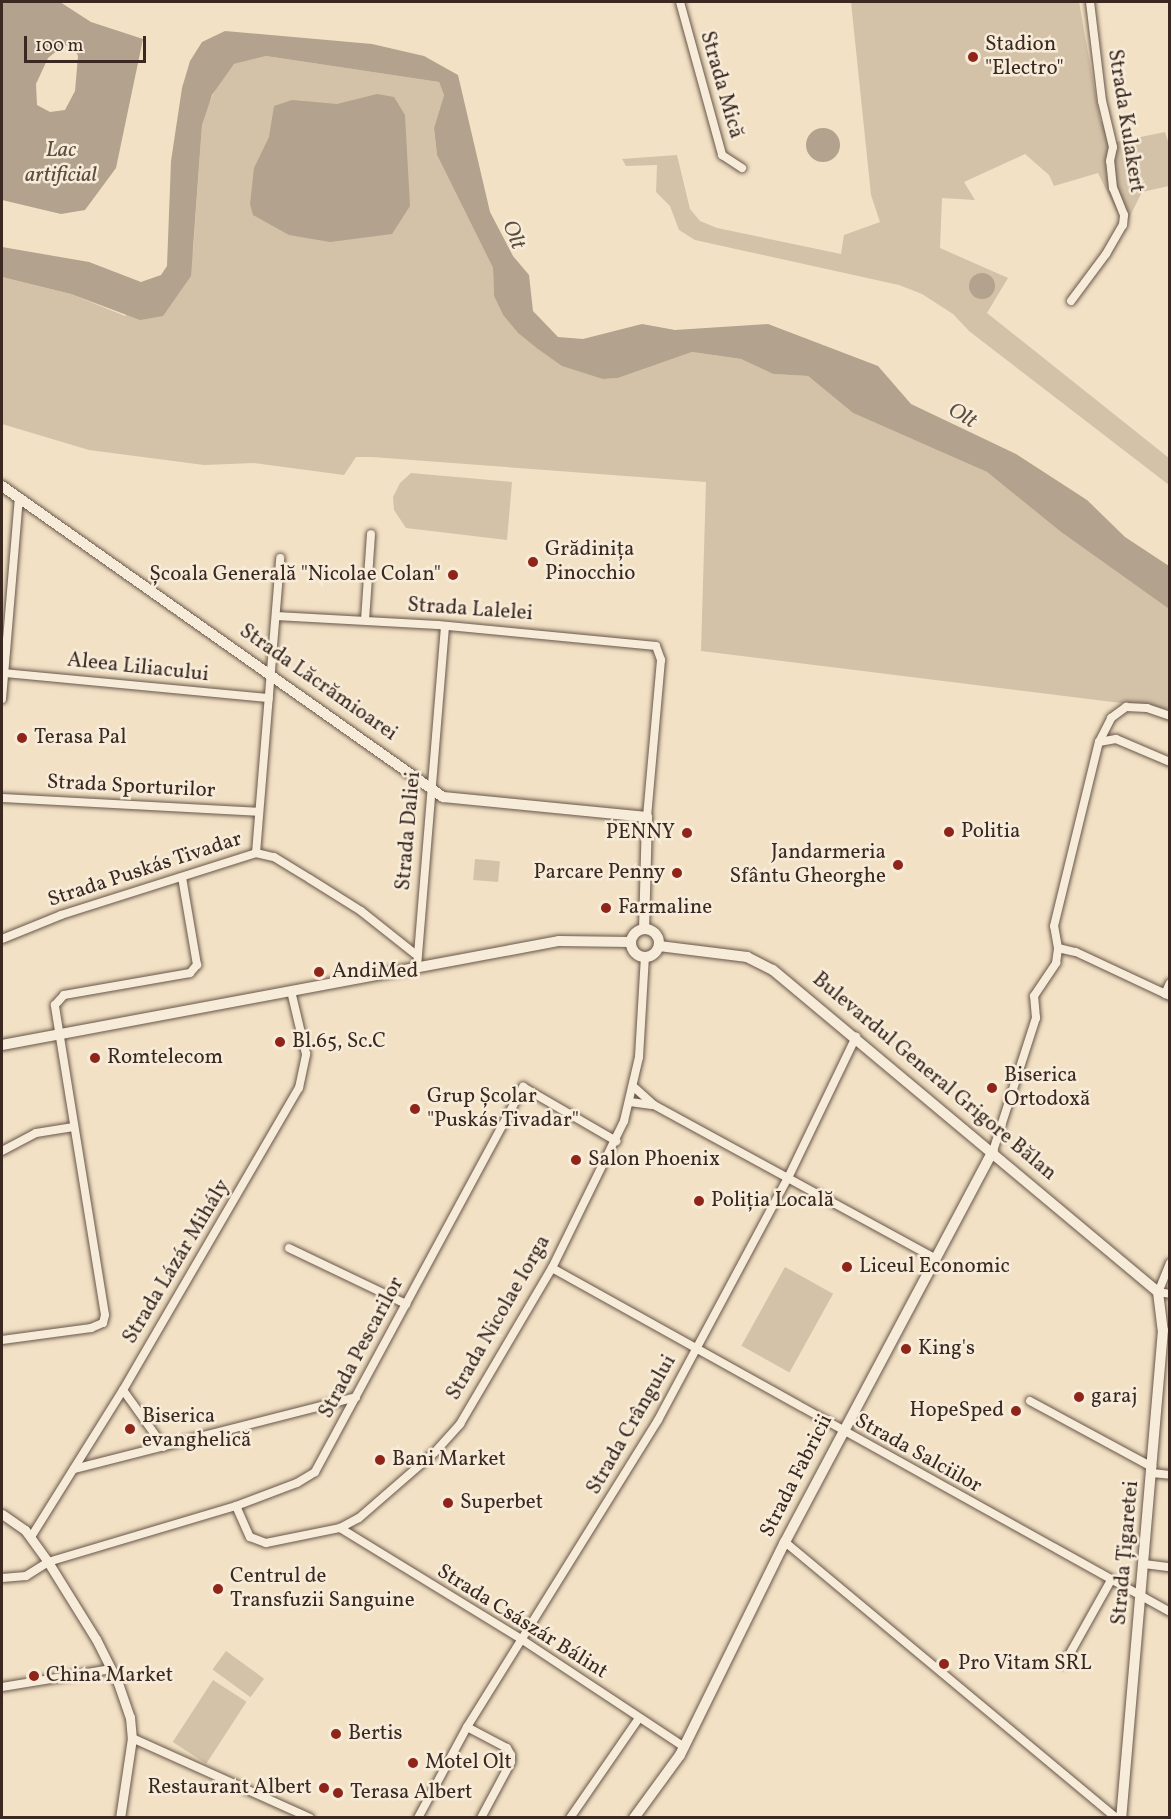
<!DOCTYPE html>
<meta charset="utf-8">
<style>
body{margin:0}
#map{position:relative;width:1171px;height:1819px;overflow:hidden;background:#f2e1c4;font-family:Vollkorn,serif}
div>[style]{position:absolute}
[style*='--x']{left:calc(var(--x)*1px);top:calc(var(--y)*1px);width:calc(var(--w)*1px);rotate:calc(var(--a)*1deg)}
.green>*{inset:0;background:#d3c2a8;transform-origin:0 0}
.water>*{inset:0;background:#b3a28d}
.round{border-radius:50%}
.roads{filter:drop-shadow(0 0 2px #68564a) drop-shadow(0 0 2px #68564a)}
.minor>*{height:8px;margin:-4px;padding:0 4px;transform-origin:4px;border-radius:4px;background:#f7ecd9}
.tertiary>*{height:9px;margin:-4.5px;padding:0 4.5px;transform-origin:4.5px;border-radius:4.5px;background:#f7ecd9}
.secondary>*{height:10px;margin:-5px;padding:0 5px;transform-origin:5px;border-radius:5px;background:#f7ecd9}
.secondary>.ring{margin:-5px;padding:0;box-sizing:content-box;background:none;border:10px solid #f7ecd9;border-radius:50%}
.dots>*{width:16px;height:16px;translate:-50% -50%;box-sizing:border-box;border:3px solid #f7ecd9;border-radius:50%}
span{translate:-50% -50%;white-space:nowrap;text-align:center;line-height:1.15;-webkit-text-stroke:5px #f7ecd9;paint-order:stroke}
.poi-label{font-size:21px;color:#3a2821}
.left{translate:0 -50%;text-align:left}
.right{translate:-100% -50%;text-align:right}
.street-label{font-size:21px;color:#3a2821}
.water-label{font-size:22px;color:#5e4d41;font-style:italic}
.frame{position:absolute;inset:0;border:3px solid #3a2821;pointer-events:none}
.scale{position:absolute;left:24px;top:36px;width:122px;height:27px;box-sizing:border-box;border:3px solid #3a2821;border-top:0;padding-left:8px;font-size:18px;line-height:21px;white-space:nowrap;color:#3a2821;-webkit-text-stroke:4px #f7ecd9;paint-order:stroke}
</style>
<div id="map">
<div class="green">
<i style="clip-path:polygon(851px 2px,1079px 2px,1100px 120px,1116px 142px,1165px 132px,1169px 144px,1169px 186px,1142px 192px,1128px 220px,1117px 212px,1098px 173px,1054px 186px,1049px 175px,1025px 154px,964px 182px,975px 200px,942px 198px,940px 248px,1008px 278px,987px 313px,1169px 458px,1169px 485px,969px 331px,953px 314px,922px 294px,899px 285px,695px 240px,679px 230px,670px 206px,656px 192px,657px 165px,626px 166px,622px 159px,677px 155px,690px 209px,700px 221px,717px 228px,841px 254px,844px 235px,880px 222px,871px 195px)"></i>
<i style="clip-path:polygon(266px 56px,439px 82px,444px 95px,434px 128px,437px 155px,493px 268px,494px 296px,503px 315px,518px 333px,539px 349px,603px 379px,618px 378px,692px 352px,741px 359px,773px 374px,808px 376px,853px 413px,987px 472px,1061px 532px,1169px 609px,1169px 709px,701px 651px,706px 482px,372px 457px,356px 457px,344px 475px,254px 463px,204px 465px,89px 450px,2px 424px,2px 277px,71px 294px,125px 316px,193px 252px,202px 125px,207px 107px,221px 78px,234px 64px)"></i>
<i style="clip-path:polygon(411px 473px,512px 482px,507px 540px,406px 528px,394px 510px,393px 497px,400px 483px)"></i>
<i style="left:475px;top:859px;width:25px;height:21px;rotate:5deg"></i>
<i style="left:785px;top:1267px;width:55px;height:90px;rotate:29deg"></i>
<i style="left:226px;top:1651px;width:47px;height:23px;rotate:36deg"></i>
<i style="left:213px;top:1680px;width:40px;height:74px;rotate:33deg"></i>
</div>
<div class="water">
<i style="clip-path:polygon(evenodd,2px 2px,60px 2px,91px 22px,143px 39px,116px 168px,85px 210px,61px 214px,2px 200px,2px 2px,64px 45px,74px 47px,78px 56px,75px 91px,65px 110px,50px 112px,37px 105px,36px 84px,48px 58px,64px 45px)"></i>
<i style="clip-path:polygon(225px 31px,372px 44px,424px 56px,458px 75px,490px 212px,513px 256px,529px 275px,533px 311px,558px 337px,583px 339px,642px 324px,675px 330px,768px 324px,878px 366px,911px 404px,1016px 454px,1087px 500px,1125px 537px,1169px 566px,1169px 609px,1061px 532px,987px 472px,853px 413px,808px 376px,773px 374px,741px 359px,692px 352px,618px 378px,603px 379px,562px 366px,538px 349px,518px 333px,503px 315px,494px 296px,493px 268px,437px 155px,434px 128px,444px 95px,439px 82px,266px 56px,234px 64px,212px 95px,202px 125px,191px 276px,163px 316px,140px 320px,71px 294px,2px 277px,2px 247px,89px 262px,141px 282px,161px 275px,167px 266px,171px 161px,182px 88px,190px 61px,202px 42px)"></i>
<i style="clip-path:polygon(377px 94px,394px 97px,405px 115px,410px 206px,392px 234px,330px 242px,289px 235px,253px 215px,250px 204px,254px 168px,269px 137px,274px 106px,292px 100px,337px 104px)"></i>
<i class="round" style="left:806px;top:128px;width:34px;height:34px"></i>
<i class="round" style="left:969px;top:273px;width:26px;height:26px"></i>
</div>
<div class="roads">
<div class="minor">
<i style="--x:680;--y:2;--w:159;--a:74.6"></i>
<i style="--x:722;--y:155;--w:24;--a:33"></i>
<i style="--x:1071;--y:301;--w:59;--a:-53.3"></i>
<i style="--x:1106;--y:254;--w:34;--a:-60"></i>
<i style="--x:1123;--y:225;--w:10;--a:-84"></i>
<i style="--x:1124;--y:215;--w:29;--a:-112"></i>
<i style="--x:1113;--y:188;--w:27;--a:-96"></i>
<i style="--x:1110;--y:161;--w:14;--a:-78"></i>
<i style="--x:1113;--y:147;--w:47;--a:-103.4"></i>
<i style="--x:1102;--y:101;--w:100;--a:-96.9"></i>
<i style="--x:276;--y:616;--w:162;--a:3.2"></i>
<i style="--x:438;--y:625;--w:219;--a:5.5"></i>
<i style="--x:656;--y:646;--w:15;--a:70"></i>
<i style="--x:661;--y:660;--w:158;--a:95.1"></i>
<i style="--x:365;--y:620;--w:86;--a:-86"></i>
<i style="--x:4;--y:673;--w:266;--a:5.4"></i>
<i style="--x:2;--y:699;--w:202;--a:-85.2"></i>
<i style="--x:1099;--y:742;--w:17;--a:-10"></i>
<i style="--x:1116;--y:739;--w:59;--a:23.1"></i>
<i style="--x:2;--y:798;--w:256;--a:3.1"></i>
<i style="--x:256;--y:853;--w:296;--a:-85.3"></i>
<i style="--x:2;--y:939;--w:64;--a:-22.1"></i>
<i style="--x:61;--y:915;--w:205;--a:-17.6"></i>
<i style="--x:256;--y:853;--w:18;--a:13"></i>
<i style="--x:274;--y:857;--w:42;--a:31.4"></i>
<i style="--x:310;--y:879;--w:60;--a:32.1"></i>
<i style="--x:361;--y:911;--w:69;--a:38.5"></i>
<i style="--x:1058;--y:948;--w:18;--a:13"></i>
<i style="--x:1076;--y:952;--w:104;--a:25.1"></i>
<i style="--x:417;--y:967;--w:342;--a:-85.3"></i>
<i style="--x:1165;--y:994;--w:12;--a:-66"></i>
<i style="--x:635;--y:1088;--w:25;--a:42"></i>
<i style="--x:654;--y:1105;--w:321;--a:28.6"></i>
<i style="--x:630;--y:1102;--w:22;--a:8"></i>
<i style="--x:2;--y:1151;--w:38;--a:-28"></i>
<i style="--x:36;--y:1133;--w:38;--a:-9"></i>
<i style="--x:993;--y:1151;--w:140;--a:-72.1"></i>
<i style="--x:1036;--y:1018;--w:22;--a:-95"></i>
<i style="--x:1034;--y:996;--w:40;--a:-56"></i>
<i style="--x:1056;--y:963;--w:15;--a:-82"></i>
<i style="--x:1058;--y:948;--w:22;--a:-100"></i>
<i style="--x:1054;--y:926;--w:189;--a:-76.3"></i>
<i style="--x:1099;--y:742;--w:27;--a:-63"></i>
<i style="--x:1111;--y:718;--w:19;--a:-36"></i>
<i style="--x:1126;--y:707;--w:21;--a:3"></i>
<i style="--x:1147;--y:708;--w:24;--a:19"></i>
<i style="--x:289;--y:1248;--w:130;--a:25.6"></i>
<i style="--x:1170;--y:1263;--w:31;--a:112"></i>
<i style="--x:1158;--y:1292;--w:12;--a:9"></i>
<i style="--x:552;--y:1268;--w:707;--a:29.1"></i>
<i style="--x:2;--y:1340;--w:90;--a:-7.7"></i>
<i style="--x:91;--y:1328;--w:13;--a:-23"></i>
<i style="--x:103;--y:1323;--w:8;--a:-76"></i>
<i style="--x:105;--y:1315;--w:314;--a:-99.2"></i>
<i style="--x:55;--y:1005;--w:13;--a:-48"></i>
<i style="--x:64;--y:995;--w:128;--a:-9.9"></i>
<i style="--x:190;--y:973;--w:11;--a:-49"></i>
<i style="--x:197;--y:965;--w:89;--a:-99.7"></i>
<i style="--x:123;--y:1390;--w:70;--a:54.3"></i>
<i style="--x:1030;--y:1401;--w:139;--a:28.4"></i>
<i style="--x:74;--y:1469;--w:291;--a:-14.3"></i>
<i style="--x:1152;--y:1473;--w:18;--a:6"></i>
<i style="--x:236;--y:1506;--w:34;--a:66"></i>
<i style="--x:250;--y:1537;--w:17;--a:21"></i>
<i style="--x:266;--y:1543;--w:76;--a:-11.5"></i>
<i style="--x:340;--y:1528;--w:21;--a:-28"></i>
<i style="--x:359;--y:1518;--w:101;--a:-41"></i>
<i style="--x:435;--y:1452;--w:38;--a:-48"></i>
<i style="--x:460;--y:1424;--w:181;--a:-59.5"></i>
<i style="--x:552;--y:1268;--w:164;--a:-63.9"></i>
<i style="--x:624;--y:1121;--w:66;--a:-76.8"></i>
<i style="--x:639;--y:1057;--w:100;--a:-86.6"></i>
<i style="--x:340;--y:1528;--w:212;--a:31.5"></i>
<i style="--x:521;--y:1639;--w:196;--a:33.5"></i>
<i style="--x:31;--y:1537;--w:173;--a:-58"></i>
<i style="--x:123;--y:1390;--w:350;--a:-59.8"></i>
<i style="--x:299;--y:1088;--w:35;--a:-78"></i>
<i style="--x:306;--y:1054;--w:65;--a:-103.4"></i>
<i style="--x:785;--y:1542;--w:431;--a:39.8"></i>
<i style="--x:1144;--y:1564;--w:26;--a:7"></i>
<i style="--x:2;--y:1578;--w:24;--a:-5"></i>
<i style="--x:26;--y:1576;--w:26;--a:-32"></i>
<i style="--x:48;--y:1562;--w:196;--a:-16.6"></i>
<i style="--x:236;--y:1506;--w:65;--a:-20.7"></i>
<i style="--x:297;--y:1483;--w:21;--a:-31"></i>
<i style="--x:315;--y:1472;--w:438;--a:-61.6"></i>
<i style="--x:523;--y:1087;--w:108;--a:30.1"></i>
<i style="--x:1064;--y:1664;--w:94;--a:-60.7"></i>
<i style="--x:2;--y:1687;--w:111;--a:-9.3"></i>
<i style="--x:467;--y:1727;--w:45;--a:27.7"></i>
<i style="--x:507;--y:1748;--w:8;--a:60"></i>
<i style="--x:511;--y:1755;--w:7;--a:90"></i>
<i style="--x:511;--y:1762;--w:64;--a:118.2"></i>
<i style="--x:132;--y:1738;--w:195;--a:24.2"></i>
<i style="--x:418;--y:1818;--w:103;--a:-61.7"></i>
<i style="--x:467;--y:1727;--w:362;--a:-58.1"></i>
<i style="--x:658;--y:1420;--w:275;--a:-61.8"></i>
<i style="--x:788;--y:1178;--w:157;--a:-64.3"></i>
<i style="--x:570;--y:1818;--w:121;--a:-55.4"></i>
</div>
<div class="tertiary">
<i style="--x:2;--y:1514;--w:28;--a:35"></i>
<i style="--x:25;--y:1530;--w:39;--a:54"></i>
<i style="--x:48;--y:1562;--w:91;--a:58.1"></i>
<i style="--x:96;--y:1639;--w:49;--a:63.4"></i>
<i style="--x:118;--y:1683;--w:36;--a:71"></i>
<i style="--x:130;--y:1717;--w:21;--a:85"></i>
<i style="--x:132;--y:1738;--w:81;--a:98.5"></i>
</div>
<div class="secondary">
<i style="--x:2;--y:486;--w:540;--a:35.19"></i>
<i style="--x:443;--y:797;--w:205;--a:5.6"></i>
<i style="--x:647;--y:817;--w:112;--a:91.5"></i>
<i class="ring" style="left:631px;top:929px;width:18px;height:18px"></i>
<i style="--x:659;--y:946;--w:89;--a:7.1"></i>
<i style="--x:747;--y:957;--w:29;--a:27"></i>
<i style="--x:773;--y:970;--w:502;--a:39.91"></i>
<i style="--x:1158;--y:1292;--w:38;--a:83"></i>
<i style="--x:1163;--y:1330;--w:490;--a:94.9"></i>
<i style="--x:2;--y:1045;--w:567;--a:-10.58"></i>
<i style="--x:559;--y:941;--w:72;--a:0.8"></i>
<i style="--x:634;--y:1818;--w:78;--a:-53.9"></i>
<i style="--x:680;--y:1755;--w:237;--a:-63.8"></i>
<i style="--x:785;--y:1542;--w:443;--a:-62"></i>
</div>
</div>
<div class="dots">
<i style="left:973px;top:57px;background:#8f2418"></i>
<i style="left:533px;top:562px;background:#8f2418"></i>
<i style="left:453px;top:575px;background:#8f2418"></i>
<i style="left:22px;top:738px;background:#8f2418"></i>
<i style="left:949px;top:832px;background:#8f2418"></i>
<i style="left:687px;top:833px;background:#8f2418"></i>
<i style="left:898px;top:865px;background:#8f2418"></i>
<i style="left:677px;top:873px;background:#8f2418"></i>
<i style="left:606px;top:908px;background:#8f2418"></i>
<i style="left:319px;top:972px;background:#8f2418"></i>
<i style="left:280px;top:1042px;background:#8f2418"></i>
<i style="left:95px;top:1058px;background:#8f2418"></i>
<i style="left:992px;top:1088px;background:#8f2418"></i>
<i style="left:415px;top:1109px;background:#8f2418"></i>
<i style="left:576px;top:1160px;background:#8f2418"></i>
<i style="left:699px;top:1201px;background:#8f2418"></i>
<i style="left:847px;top:1267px;background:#8f2418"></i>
<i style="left:906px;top:1349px;background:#8f2418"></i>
<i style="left:1079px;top:1397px;background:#8f2418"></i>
<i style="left:1016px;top:1411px;background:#8f2418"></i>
<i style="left:130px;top:1429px;background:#8f2418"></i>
<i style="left:380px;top:1460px;background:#8f2418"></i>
<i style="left:448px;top:1503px;background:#8f2418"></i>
<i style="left:218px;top:1589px;background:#8f2418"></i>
<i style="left:944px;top:1664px;background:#8f2418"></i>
<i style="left:34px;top:1676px;background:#8f2418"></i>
<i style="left:336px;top:1734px;background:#8f2418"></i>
<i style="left:413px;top:1763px;background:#8f2418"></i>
<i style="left:324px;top:1788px;background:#8f2418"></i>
<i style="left:338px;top:1793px;background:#8f2418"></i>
</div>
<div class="poi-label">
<span class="left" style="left:985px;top:57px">Stadion<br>"Electro"</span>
<span class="left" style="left:545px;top:562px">Grădinița<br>Pinocchio</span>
<span class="right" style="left:441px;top:575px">Școala Generală "Nicolae Colan"</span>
<span class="left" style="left:34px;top:738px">Terasa Pal</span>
<span class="left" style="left:961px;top:832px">Politia</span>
<span class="right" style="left:675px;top:833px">PENNY</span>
<span class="right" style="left:886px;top:865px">Jandarmeria<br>Sfântu Gheorghe</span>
<span class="right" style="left:665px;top:873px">Parcare Penny</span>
<span class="left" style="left:618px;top:908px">Farmaline</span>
<span class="left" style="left:332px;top:972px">AndiMed</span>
<span class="left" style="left:292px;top:1042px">Bl.65, Sc.C</span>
<span class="left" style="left:107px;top:1058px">Romtelecom</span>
<span class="left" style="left:1004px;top:1088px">Biserica<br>Ortodoxă</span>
<span class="left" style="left:427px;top:1109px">Grup Școlar<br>"Puskás Tivadar"</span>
<span class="left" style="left:588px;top:1160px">Salon Phoenix</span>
<span class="left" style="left:711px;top:1201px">Poliția Locală</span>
<span class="left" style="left:859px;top:1267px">Liceul Economic</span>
<span class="left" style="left:918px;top:1349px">King's</span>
<span class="left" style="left:1091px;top:1397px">garaj</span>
<span class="right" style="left:1004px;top:1411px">HopeSped</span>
<span class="left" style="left:142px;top:1429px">Biserica<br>evanghelică</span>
<span class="left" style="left:392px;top:1460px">Bani Market</span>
<span class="left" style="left:460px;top:1503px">Superbet</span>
<span class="left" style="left:230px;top:1589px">Centrul de<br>Transfuzii Sanguine</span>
<span class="left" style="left:958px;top:1664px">Pro Vitam SRL</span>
<span class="left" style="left:46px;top:1676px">China Market</span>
<span class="left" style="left:348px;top:1734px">Bertis</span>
<span class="left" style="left:425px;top:1763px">Motel Olt</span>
<span class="right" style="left:312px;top:1788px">Restaurant Albert</span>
<span class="left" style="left:350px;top:1793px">Terasa Albert</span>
</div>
<div class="street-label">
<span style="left:721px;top:85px;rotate:74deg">Strada Mică</span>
<span style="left:1125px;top:121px;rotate:81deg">Strada Kulakert</span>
<span style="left:470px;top:610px;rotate:4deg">Strada Lalelei</span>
<span style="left:138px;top:668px;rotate:6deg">Aleea Liliacului</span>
<span style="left:318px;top:683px;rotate:35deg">Strada Lăcrămioarei</span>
<span style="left:131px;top:787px;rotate:3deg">Strada Sporturilor</span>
<span style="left:409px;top:831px;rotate:-85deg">Strada Daliei</span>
<span style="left:145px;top:870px;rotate:-18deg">Strada Puskás Tivadar</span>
<span style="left:934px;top:1077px;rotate:40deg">Bulevardul General Grigore Bălan</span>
<span style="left:177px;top:1262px;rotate:-59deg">Strada Lázár Mihály</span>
<span style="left:499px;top:1318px;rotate:-60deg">Strada Nicolae Iorga</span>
<span style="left:362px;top:1348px;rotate:-62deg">Strada Pescarilor</span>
<span style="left:632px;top:1425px;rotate:-60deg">Strada Crângului</span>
<span style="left:918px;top:1454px;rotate:29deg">Strada Salciilor</span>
<span style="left:797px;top:1476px;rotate:-63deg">Strada Fabricii</span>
<span style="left:1126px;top:1553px;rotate:-85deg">Strada Țigaretei</span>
<span style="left:522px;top:1622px;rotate:32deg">Strada Császár Bálint</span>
</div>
<div class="water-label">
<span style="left:61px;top:163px">Lac<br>artificial</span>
<span style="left:513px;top:235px;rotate:68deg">Olt</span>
<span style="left:962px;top:416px;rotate:31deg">Olt</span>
</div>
<div class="frame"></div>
<div class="scale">100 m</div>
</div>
